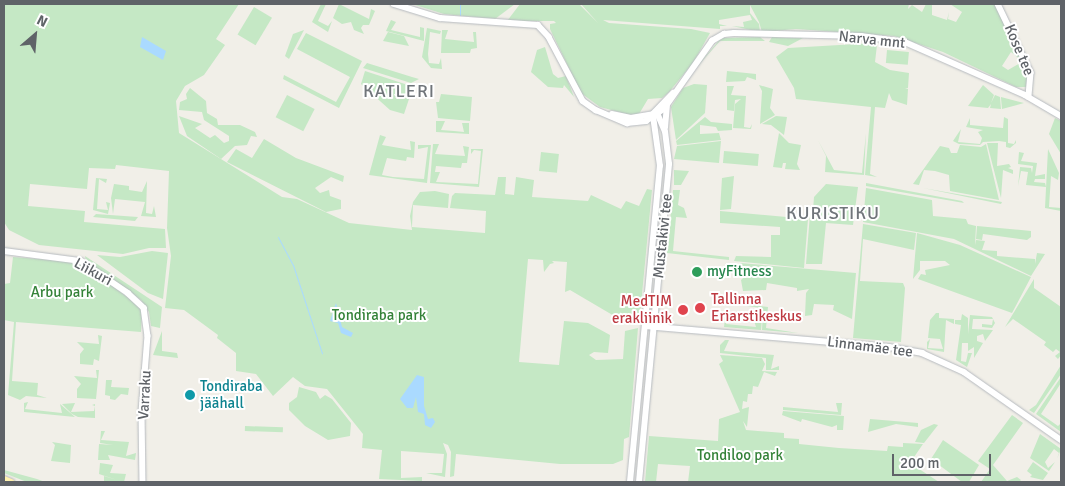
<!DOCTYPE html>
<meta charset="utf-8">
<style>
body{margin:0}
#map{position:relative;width:1065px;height:486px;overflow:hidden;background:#f1efe8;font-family:Signika,sans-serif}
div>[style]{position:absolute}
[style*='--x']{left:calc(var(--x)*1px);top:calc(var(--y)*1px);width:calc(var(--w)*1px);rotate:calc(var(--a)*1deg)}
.green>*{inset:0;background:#c5e8c5;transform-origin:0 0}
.water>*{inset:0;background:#aadaff}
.stream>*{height:1px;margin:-0.5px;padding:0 0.5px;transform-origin:0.5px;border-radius:0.5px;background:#aadaff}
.roads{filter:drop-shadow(0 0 1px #b6babf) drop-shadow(0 0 1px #b6babf)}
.secondary>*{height:5.5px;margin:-2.75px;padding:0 2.75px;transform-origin:2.75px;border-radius:2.75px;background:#fff}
.primary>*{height:6px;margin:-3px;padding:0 3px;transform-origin:3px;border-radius:3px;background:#fff2af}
.dots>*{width:14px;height:14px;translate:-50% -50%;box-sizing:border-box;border:2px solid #fff;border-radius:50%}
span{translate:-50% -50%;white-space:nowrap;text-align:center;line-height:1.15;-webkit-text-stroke:4px #fff;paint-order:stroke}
.street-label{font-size:15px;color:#5f6368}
.leisure-label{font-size:15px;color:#27864d}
.left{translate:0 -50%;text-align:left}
.park-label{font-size:15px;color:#348238}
.health-label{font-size:15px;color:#be3a42}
.right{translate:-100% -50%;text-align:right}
.culture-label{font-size:15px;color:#0d838f}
.quarter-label{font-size:18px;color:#70757a;letter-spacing:1px}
.frame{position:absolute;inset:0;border:5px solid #5f6368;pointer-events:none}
.north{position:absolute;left:10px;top:10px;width:50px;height:50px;-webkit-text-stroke:4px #fff;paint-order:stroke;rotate:27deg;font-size:14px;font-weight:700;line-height:20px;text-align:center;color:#5f6368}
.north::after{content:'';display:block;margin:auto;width:18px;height:22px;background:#5f6368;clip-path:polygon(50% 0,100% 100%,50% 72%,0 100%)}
.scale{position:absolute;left:892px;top:454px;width:99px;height:22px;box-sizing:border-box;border:2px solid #5f6368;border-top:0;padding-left:6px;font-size:15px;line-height:18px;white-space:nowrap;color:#5f6368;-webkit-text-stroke:4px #fff;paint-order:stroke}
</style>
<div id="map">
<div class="green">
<i style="clip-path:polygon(4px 4px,239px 4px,216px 39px,225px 45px,204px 75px,185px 86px,176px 101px,179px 133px,282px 197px,297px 199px,349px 223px,412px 230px,410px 216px,413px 202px,420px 192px,435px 191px,449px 194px,448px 208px,413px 205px,412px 227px,485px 233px,486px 211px,450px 208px,452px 196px,455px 193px,495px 195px,498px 177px,506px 177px,505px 194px,514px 195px,516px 177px,534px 180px,532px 197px,588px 201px,591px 195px,621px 209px,626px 201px,639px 206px,647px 189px,652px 190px,640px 315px,637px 322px,621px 320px,570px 290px,565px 292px,567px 262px,552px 261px,554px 263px,550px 264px,544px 272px,543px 260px,528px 259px,519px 362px,559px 365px,564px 321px,588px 323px,610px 335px,608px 353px,594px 352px,589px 355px,596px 360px,623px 359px,625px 331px,638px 328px,629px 437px,624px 439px,623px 460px,613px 464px,560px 464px,456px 454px,454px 476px,450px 477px,451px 452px,448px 445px,443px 443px,447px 454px,445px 477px,426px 473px,442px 473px,444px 454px,401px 451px,401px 478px,422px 477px,422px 481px,379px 479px,382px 450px,362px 448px,363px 434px,327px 389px,305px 386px,293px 377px,273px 396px,256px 374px,236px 371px,236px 353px,217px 338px,218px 335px,184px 310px,165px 308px,171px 256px,167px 228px,169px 171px,116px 165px,115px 169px,89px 168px,87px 189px,30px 184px,28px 206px,85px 211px,84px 222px,165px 229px,166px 248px,149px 248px,123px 254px,39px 245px,9px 230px,4px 222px)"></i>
<i style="clip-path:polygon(321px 4px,326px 4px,318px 21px,328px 26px,332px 21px,328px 32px,312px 22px)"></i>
<i style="clip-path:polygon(339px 4px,369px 19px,371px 9px,375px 11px,369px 25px,363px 25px,361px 28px,364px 34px,354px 30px,351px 22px,342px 24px,333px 18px)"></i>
<i style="clip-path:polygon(412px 4px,515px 4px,495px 19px,444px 14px)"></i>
<i style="clip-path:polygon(520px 4px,579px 4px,598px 23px,581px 4px,909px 4px,908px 9px,912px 5px,922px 12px,926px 4px,932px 4px,932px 15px,947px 20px,949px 12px,948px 19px,956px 22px,962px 12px,950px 4px,995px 4px,1021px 60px,1011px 52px,1002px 66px,1008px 70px,1022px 62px,1028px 79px,1026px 87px,1016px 87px,943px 52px,894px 36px,796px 29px,762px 32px,759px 22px,750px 5px,750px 13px,759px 24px,760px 32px,732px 26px,744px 27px,743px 22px,752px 20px,750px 15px,719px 20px,719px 24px,727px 26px,720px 26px,720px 29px,603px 20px,609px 23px,691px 29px,710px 33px,693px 63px,669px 92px,662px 98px,648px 99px,639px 114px,630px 115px,600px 107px,581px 93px,550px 29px,550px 24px,556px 23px,554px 21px,507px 21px)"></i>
<i style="left:254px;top:7px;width:21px;height:32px;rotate:31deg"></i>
<i style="clip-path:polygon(391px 20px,396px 22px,391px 30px,420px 37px,420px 27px,424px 28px,424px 41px,386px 31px)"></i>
<i style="clip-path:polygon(427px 28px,441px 31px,440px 34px,430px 32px,428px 54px,429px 63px,439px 64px,441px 58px,442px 69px,431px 68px,422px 57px)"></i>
<i style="clip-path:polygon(304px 30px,289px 59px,285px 56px,293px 34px)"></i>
<i style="clip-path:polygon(442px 30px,448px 30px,445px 39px,474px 42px,473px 32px,476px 32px,477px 48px,471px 49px,470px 53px,441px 53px)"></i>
<i style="clip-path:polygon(388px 32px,404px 36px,409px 46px,383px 41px)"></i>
<i style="clip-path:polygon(306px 33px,362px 61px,339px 108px,283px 79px,284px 75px,336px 102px,350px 77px,297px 49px)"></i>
<i style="clip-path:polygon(760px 37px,765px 41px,720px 41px,689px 76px,721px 38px)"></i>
<i style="clip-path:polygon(772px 37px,786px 38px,803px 38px,788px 46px,769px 42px)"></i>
<i style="clip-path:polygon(874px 43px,877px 45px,875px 62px,890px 70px,909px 73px,908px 88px,905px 89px,908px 89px,907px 105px,892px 100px,889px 93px,885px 108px,875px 107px,870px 174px,877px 177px,865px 175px,871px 107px,796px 99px,794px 88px,776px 57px,788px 48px)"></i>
<i style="clip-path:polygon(545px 47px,553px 74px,558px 78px,566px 76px,574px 97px,564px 85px,563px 88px,548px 87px,531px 72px,537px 50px)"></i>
<i style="left:887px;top:50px;width:22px;height:13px;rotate:5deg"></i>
<i style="clip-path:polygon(367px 63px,412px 77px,419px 79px,411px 83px,363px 68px)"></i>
<i style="clip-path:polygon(365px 71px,408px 85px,410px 96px,404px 114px,390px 110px,361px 84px)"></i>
<i style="clip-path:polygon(727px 71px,756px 74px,756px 80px,747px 77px,745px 81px,726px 82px)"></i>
<i style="clip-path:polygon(694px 84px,707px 85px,705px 113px,676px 140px,671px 107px,683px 88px)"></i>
<i style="clip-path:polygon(759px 85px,773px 89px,770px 108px,775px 115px,760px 124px,762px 91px)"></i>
<i style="clip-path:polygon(983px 85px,994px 95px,991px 103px,995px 95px,1000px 97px,1001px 109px,990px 108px,991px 104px,988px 108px,968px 106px)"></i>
<i style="clip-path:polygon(727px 86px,734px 86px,731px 95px,746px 96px,744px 127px,750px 128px,752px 124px,751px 129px,733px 128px,735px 104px,741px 99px,735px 100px,734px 111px,727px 110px)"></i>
<i style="clip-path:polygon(190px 88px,206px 101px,207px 113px,217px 119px,218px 125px,240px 125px,255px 132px,257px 137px,251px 136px,247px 145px,235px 146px,221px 159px,187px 136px,179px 116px,202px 124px,195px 128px,210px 138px,215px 135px,224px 143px,229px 141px,229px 136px,204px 120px,202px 112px,179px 110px,180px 102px,187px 99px,186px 94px)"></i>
<i style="clip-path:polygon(441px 94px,472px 97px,470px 121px,438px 118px,436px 102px,439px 102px)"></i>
<i style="left:287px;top:95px;width:31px;height:25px;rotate:27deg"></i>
<i style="clip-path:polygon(1001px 98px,1001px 97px,1024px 103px,1002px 109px)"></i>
<i style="clip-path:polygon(776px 116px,787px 117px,784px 135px,771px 125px,762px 124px)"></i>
<i style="clip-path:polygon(705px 117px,711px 122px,732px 124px,732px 130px,718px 131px,716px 127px,700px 125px,700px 134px,719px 133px,721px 140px,677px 145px,676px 141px)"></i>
<i style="clip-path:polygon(1004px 117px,1008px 119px,1008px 143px,1014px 144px,1016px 140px,1016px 143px,1010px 148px,1006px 147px,1006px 142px,999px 141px,983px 142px,980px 145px,959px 144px,953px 141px,961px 129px,958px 142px,980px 144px,982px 138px,978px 132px,983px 130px,966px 127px,970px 118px,970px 125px,1003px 128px)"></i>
<i style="clip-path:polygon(1055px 118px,1061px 121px,1061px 154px,1049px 134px)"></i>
<i style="clip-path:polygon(436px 121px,445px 121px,441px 130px,454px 131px,464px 132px,462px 123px,469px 123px,469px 134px,436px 132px)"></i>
<i style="clip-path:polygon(779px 133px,789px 143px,801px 145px,797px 164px,800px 170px,785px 169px,786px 163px,783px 163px,782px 168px,773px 167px)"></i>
<i style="clip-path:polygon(866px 133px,864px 175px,825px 172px,826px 156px,818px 140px,834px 170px,862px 173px)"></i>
<i style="clip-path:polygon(380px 135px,386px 137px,382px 145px,411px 150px,410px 141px,415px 142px,414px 158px,407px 157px,406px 161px,387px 158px,382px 175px,393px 177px,424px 179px,428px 147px,418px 149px,418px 145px,431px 145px,427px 183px,369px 175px)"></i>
<i style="clip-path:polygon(264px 139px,296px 158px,344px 176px,343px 182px,331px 177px,315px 188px,320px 193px,329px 190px,330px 196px,341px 200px,341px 209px,326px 212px,227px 162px,236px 149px,252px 158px)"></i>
<i style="clip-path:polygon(721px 141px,719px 163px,674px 159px,677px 146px)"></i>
<i style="clip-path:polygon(987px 143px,998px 143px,997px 166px,1009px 164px,1011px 167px,1008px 168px,1013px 170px,1013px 174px,1003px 170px,1001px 198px)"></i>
<i style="clip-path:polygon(433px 144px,439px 144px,435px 154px,465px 156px,463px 146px,469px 147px,467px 163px,462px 163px,461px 168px,436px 166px,435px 172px,440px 172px,436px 182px,478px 184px,481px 151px,474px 150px,471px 154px,471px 149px,483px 149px,479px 187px,430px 183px)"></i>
<i style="clip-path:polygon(986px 144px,999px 200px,950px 191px,949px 175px,935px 171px,924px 170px,919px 185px,913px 184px,940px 146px,949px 148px,951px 153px,957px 153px,960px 145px,981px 147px)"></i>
<i style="clip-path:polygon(1048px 149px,1059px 173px,1058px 180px,1051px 176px,1049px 207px,1061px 208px,1061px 211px,1045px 208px)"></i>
<i style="left:724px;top:151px;width:35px;height:12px;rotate:5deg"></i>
<i style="left:541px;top:152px;width:18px;height:19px;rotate:6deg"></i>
<i style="clip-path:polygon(1019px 152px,1024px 153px,1021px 161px,1037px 163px,1035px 176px,1045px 174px,1045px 179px,1035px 179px,1034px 182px,1045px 183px,1046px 187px,1026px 185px,1028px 172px,1021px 171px,1018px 186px,1020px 167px,1031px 168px,1032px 173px,1033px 166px,1018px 164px)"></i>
<i style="clip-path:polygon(674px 170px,689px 171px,681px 185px,674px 185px)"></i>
<i style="clip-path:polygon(734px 176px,731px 209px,720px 210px,722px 178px)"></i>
<i style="clip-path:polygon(96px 178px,107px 179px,106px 183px,99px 179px,97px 209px,108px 210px,106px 202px,110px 203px,108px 214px,93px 210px)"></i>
<i style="clip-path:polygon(147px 181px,146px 213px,152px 214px,154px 206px,156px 217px,141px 216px,145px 202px,115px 199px,113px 214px,111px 198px,114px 184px,129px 186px,129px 190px,142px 192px)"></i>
<i style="clip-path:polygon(866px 183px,962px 201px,964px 203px,866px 186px)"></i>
<i style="clip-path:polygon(826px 184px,858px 187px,853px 225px,826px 223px,822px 264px,806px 264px,810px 214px,815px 218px,820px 215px,821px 212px,813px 211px,814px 197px)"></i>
<i style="clip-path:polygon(866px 188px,932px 200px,933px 216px,966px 219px,968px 224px,976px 226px,975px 245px,976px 240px,985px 241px,982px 250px,997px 251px,997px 256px,1035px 259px,1035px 264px,1037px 253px,1045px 254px,1031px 276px,954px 239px,863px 222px)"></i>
<i style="clip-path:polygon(923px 188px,1002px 202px,1001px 204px)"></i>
<i style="clip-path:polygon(673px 190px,680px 190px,678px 205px,684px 208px,687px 218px,676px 217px,673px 251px,729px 257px,729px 260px,667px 253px)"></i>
<i style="clip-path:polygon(720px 211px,808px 219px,804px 268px,734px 261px,736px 256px,771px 257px,771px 235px,780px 235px,780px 227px,720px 223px)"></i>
<i style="clip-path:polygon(96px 214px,138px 217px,135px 221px,93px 217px)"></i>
<i style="clip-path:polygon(863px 224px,916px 233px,914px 250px,863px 239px,860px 281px,903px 283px,905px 288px,901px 342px,853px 338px)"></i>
<i style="clip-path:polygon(977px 226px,1031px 231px,1031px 237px,1027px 240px,983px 234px,982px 240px,976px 239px)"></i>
<i style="clip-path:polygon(917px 233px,960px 245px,1031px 277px,1012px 313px,918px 279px,921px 274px,926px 275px,925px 270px,950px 265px,945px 261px,920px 261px,920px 270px,913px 279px)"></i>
<i style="clip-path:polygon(152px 251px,168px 253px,163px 299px,148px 293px,97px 255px,120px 257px)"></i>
<i style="clip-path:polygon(85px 256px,162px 307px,160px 328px,151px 326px,149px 312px,141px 300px,86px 261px)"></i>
<i style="clip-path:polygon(13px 257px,77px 262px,85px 266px,142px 308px,141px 332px,16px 322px,12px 381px,38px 383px,37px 395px,47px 398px,26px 396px,20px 400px,8px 395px,14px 322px,4px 320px,4px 284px,10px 283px)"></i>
<i style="clip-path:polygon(740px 263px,856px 273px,852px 319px,833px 310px,834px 305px,814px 304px,812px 315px,805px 316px,806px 293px,809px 289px,797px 291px,797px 288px,767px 283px,766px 290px,743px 291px,741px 280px,749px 273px,739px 269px)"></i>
<i style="clip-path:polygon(1034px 279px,1034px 288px,1061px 307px,1061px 355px,1058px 359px,1055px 356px,1060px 352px,1056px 349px,1053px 352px,1044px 345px,1046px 342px,1013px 319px,1005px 327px)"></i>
<i style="clip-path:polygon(749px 296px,756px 296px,752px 298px,751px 305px,768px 307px,766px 328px,798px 333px,762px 330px,763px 311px,762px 308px,747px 306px)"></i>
<i style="clip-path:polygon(936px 313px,939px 313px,939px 318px,954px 319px,954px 324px,946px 320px,944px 352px,927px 349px,927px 342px,930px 339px,928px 348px,943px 349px,940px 339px,928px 338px,930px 320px)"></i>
<i style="clip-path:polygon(962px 314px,968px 318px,968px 334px,970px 315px,992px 317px,995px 323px,992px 328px,982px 327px,982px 324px,992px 325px,993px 319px,973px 319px,972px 329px,993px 330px,985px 341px,983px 334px,977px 336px,977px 341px,983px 343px,974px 358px,974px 347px,968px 351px,968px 343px,962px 343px,961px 361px,966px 362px,968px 353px,972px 353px,967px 367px,956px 360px,961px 325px,955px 324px,955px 320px,961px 320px)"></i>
<i style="clip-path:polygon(729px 315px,726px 324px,756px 327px,753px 317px,762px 318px,761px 330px,724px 327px,725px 318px)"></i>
<i style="clip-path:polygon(162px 331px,162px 351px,177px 353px,178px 358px,153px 355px)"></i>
<i style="clip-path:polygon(98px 335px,102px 336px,99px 361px,94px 359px,93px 365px,80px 364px,80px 354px,84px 349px,77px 342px,99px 344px)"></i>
<i style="clip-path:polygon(725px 340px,729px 340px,724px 351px,774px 355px,771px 369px,779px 366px,779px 370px,766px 370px,766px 358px,720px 353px,720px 345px)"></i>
<i style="clip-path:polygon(720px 355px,762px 358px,765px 364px,762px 371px,777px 372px,775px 376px,764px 372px,758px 387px,753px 386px,752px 394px,748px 394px,747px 402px,743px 401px,742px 409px,749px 407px,747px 427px,743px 421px,746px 430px,784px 433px,784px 438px,799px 439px,799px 444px,839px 448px,887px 451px,888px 446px,903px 447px,903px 443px,923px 444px,910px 463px,939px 482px,688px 482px,690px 466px,658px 464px,656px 482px,645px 482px,649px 436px,718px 441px,719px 419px,740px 412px,719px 364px,723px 361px)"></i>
<i style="clip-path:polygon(1061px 365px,1061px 374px,1034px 413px,1029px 410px,1036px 405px)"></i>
<i style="clip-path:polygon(96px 370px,99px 370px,96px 399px,77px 398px,77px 389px,81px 384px,74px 376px,97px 378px)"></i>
<i style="clip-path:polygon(1061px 377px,1061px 383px,1041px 414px,1058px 426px,1061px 423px,1061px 432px,1036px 414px)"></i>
<i style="clip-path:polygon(106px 380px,112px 380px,111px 387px,129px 388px,128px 395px,121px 394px,115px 400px,110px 399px,110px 396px,105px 395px)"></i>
<i style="clip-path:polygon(299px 387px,316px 392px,320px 399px,325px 395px,332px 399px,351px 423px,350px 436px,328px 440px,305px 426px,289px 410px,289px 403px,297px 397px)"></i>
<i style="clip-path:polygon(28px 402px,25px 409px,62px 413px,60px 404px,75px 417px,24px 412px,24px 403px)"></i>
<i style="clip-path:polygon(75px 403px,71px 412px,94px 411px,95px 406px,92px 405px,95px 404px,95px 418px,78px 417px,72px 414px,62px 404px)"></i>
<i style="clip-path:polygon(836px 403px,842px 403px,841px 415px,783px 410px,783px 407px,838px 412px)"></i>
<i style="clip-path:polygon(783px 411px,844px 416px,843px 430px,837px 430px,837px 425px,832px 427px,802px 419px,801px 422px,782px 415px)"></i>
<i style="clip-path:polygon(1012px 415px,1023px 423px,993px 465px,1007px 481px,1017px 477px,1021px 480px,1019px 482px,981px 482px,990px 469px,978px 461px)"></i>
<i style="clip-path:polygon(870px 419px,918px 423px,918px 427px,896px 424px,868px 432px)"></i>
<i style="clip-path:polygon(934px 424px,938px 425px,924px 443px,915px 442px,921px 430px)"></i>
<i style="left:245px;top:426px;width:38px;height:5px;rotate:2deg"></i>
<i style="clip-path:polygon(101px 431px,105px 431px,101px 440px,129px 442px,126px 456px,136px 453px,135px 460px,108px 455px,110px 460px,98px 460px,99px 444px,113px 445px,100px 443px)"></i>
<i style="clip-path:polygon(1040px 434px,1061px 449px,1057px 459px,1059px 453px,1054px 449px,1045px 462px,1048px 468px,1055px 462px,1049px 471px,1030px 458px)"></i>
<i style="clip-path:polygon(943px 440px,979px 465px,969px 482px,962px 482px,931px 459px)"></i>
<i style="clip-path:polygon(52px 442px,71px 445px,70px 463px,51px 461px,55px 445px)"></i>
<i style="clip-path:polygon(1033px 462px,1048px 473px,1043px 480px,1030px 477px,1032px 475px,1027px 471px)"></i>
<i style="clip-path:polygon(100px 463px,113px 465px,110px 473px,126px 474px,124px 482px,104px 482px,104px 476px,117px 480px,99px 474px)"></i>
<i style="clip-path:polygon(4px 470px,37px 479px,45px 482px,27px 482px,4px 473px)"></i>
</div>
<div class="water">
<i style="clip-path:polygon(142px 37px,166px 51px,163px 60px,140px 47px)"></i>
<i style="clip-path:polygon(336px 303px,342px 327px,353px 333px,351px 337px,341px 333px,338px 323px,330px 321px)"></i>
<i style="clip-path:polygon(417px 375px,424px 377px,424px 406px,428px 419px,433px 418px,435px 422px,431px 428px,425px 425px,424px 414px,418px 412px,416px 397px,413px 408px,407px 408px,400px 399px)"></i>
</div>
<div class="stream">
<i style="--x:460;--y:15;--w:11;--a:-90"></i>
<i style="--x:278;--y:237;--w:32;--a:62"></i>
<i style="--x:293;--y:265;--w:93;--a:71.8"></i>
</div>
<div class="roads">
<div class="secondary">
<i style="--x:394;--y:4;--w:48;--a:16.9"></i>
<i style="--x:440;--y:18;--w:98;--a:4.1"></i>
<i style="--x:538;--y:25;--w:16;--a:47"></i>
<i style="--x:549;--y:37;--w:72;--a:62"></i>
<i style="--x:583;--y:101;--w:16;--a:35"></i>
<i style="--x:596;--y:110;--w:34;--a:23"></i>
<i style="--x:627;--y:123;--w:19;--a:-6"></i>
<i style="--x:646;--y:121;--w:22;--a:-34"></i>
<i style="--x:664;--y:109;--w:83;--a:-54.8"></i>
<i style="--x:712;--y:41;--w:14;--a:-30"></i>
<i style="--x:724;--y:34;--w:10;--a:-6"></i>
<i style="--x:734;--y:33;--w:127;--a:1.4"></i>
<i style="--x:861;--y:36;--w:44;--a:7.8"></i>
<i style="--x:905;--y:42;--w:131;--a:23.8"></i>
<i style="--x:1025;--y:95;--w:42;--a:30.3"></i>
<i style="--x:998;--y:4;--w:76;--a:64.4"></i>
<i style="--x:1031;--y:73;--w:24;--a:95"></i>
<i style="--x:612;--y:114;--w:19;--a:12"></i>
<i style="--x:631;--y:118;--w:22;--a:-10"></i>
<i style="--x:653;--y:114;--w:29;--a:-46"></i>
<i style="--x:665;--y:128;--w:21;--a:-85"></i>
<i style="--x:4;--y:251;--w:78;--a:7.4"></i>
<i style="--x:81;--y:261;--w:57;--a:34.2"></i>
<i style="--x:128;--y:293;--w:22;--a:43"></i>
<i style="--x:144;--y:308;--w:28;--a:82"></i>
<i style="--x:148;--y:336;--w:77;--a:94.5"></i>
<i style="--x:142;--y:413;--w:69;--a:89.2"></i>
<i style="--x:645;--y:326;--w:245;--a:4.9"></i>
<i style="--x:889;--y:347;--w:34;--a:10"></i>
<i style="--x:922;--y:353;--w:46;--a:24.3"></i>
<i style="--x:964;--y:372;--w:118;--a:35"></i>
<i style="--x:630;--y:482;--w:317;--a:-84.6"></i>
<i style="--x:660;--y:166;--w:50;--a:-98"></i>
<i style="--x:639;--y:482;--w:319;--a:-84.6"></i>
<i style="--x:669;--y:164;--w:32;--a:-97"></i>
<i style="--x:665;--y:132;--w:21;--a:-113"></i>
</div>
<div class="primary">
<i style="--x:4;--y:479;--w:8;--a:23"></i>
</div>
</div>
<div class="dots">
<i style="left:697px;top:272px;background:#2e9e5b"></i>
<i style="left:700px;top:308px;background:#e0444e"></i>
<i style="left:683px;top:310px;background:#e0444e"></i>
<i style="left:190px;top:395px;background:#0f9aa8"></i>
</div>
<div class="street-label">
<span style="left:872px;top:40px;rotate:6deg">Narva mnt</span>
<span style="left:1019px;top:50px;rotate:67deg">Kose tee</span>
<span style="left:663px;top:236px;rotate:-84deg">Mustakivi tee</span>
<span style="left:93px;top:272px;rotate:29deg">Liikuri</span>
<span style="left:870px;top:347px;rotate:7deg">Linnamäe tee</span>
<span style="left:145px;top:395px;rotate:-87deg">Varraku</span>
</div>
<div class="leisure-label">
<span class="left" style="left:707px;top:272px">myFitness</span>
</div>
<div class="park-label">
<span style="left:62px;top:293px">Arbu park</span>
<span style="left:379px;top:316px">Tondiraba park</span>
<span style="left:740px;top:456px">Tondiloo park</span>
</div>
<div class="health-label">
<span class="left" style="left:711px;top:308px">Tallinna<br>Eriarstikeskus</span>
<span class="right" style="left:672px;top:310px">MedTIM<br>erakliinik</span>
</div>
<div class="culture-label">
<span class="left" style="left:200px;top:395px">Tondiraba<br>jäähall</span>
</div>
<div class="quarter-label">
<span style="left:399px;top:91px">KATLERI</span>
<span style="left:833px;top:213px">KURISTIKU</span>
</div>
<div class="frame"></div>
<div class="north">N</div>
<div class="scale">200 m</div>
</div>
